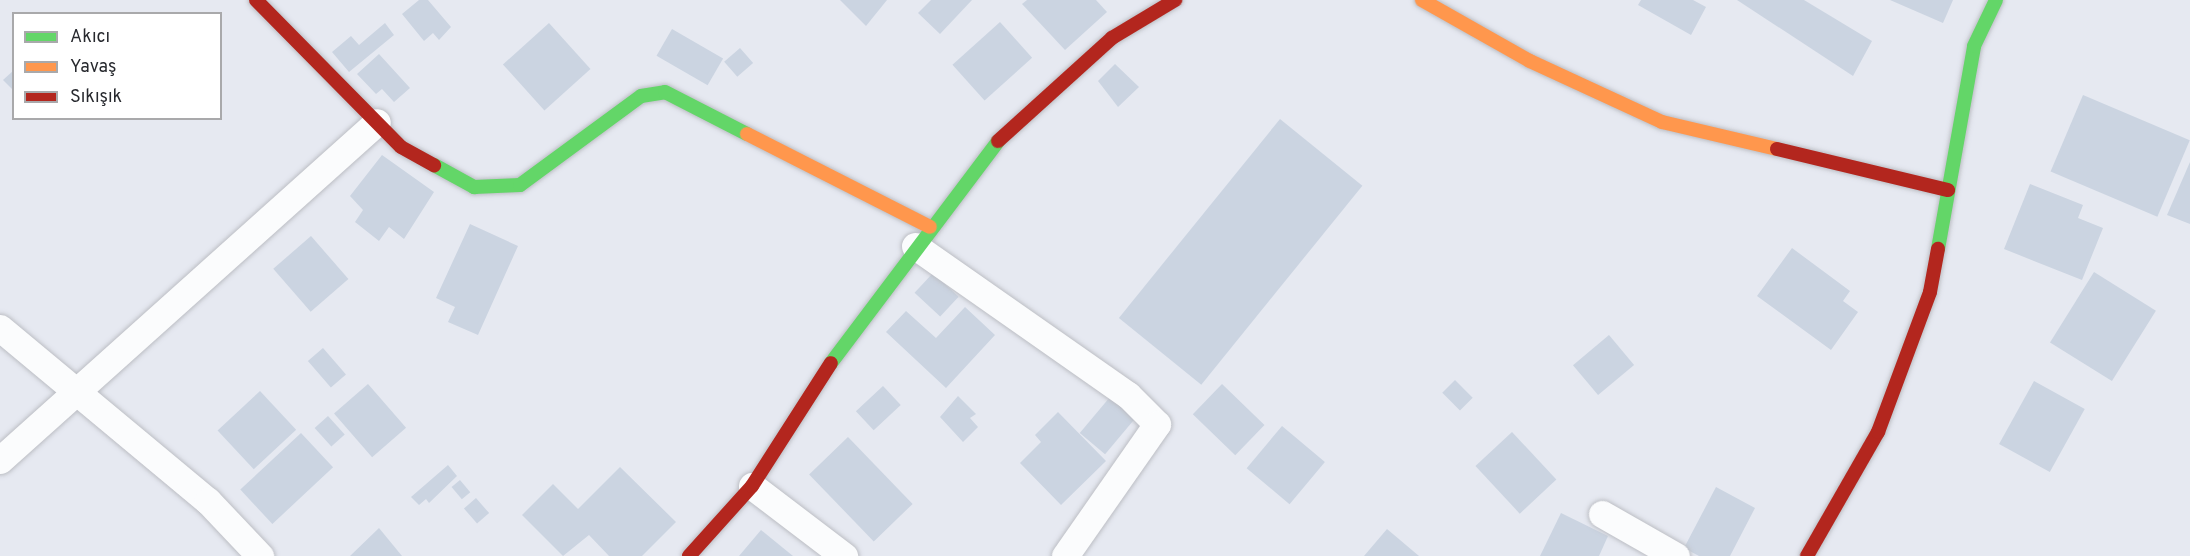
<!DOCTYPE html>
<meta charset="utf-8">
<style>
body{margin:0}
#map{position:relative;width:2190px;height:556px;overflow:hidden;background:#e6e9f1;font-family:Overpass,sans-serif}
div>[style]{position:absolute}
[style*='--x']{left:calc(var(--x)*1px);top:calc(var(--y)*1px);width:calc(var(--w)*1px);rotate:calc(var(--a)*1deg)}
.building>*{inset:0;background:#cbd4e1;transform-origin:0 0}
.roads{filter:drop-shadow(0 0 2px #bcbec4) drop-shadow(0 0 2px #bcbec4)}
.street>*{height:27px;margin:-13.5px;padding:0 13.5px;transform-origin:13.5px;border-radius:13.5px;background:#fbfcfd}
.fast>*{height:14px;margin:-7px;padding:0 7px;transform-origin:7px;border-radius:7px;background:#63d668}
.slow>*{height:14px;margin:-7px;padding:0 7px;transform-origin:7px;border-radius:7px;background:#ff974d}
.jam>*{height:14px;margin:-7px;padding:0 7px;transform-origin:7px;border-radius:7px;background:#b3261e}
span{translate:-50% -50%;white-space:nowrap;text-align:center;line-height:1.15;-webkit-text-stroke:4.5px #fff;paint-order:stroke}
.legend{position:absolute;left:12px;top:12px;width:210px;height:108px;box-sizing:border-box;background:#fff;border:2px solid #a9a9ab;margin:0;padding:8px 10px;list-style:none;font-size:18px;color:#27292e}
.legend li{display:flex;align-items:center;gap:12px;height:30px}
.legend b{width:30px;border:2px solid #a9a9ab}
</style>
<div id="map">
<div class="building">
<i style="clip-path:polygon(419px 0,428px 0,451px 27px,439px 40px,433px 33px,424px 41px,402px 14px)"></i>
<i style="clip-path:polygon(840px 0,887px 0,866px 26px)"></i>
<i style="clip-path:polygon(931px 0,972px 0,940px 34px,918px 13px)"></i>
<i style="clip-path:polygon(1027px 0,1096px 0,1107px 12px,1065px 50px,1022px 4px)"></i>
<i style="clip-path:polygon(1641px 0,1693px 0,1706px 7px,1691px 35px,1638px 5px)"></i>
<i style="clip-path:polygon(1737px 0,1804px 0,1872px 41px,1853px 76px)"></i>
<i style="clip-path:polygon(1890px 0,1953px 0,1943px 23px)"></i>
<i style="left:1000px;top:22px;width:48px;height:64px;rotate:48deg"></i>
<i style="clip-path:polygon(385px 23px,394px 35px,349px 72px,332px 52px,351px 36px,359px 45px)"></i>
<i style="left:549px;top:23px;width:62px;height:62px;rotate:48deg"></i>
<i style="left:672px;top:29px;width:59px;height:31px;rotate:30deg"></i>
<i style="left:740px;top:48px;width:20px;height:21px;rotate:49deg"></i>
<i style="clip-path:polygon(379px 54px,410px 88px,394px 102px,382px 89px,376px 94px,357px 74px)"></i>
<i style="clip-path:polygon(1115px 64px,1139px 87px,1118px 107px,1098px 81px)"></i>
<i style="clip-path:polygon(14px 70px,14px 91px,3px 80px)"></i>
<i style="left:2083px;top:95px;width:116px;height:83px;rotate:23deg"></i>
<i style="left:1280px;top:119px;width:106px;height:256px;rotate:39deg"></i>
<i style="clip-path:polygon(382px 155px,434px 192px,404px 239px,389px 227px,379px 241px,355px 222px,363px 210px,350px 196px)"></i>
<i style="clip-path:polygon(2190px 162px,2190px 224px,2167px 215px)"></i>
<i style="clip-path:polygon(2030px 184px,2083px 205px,2078px 218px,2103px 228px,2082px 280px,2004px 249px)"></i>
<i style="clip-path:polygon(470px 224px,518px 246px,478px 335px,448px 322px,455px 307px,436px 298px)"></i>
<i style="left:311px;top:236px;width:57px;height:50px;rotate:49deg"></i>
<i style="clip-path:polygon(1792px 248px,1850px 291px,1843px 301px,1858px 312px,1831px 350px,1757px 296px)"></i>
<i style="left:2094px;top:272px;width:73px;height:83px;rotate:32deg"></i>
<i style="left:933px;top:273px;width:35px;height:27px;rotate:43deg"></i>
<i style="clip-path:polygon(965px 307px,995px 335px,946px 388px,886px 332px,906px 311px,936px 338px)"></i>
<i style="left:1609px;top:335px;width:39px;height:47px;rotate:50deg"></i>
<i style="left:323px;top:348px;width:35px;height:20px;rotate:49deg"></i>
<i style="left:1455px;top:380px;width:25px;height:18px;rotate:45deg"></i>
<i style="left:2034px;top:381px;width:58px;height:72px;rotate:29deg"></i>
<i style="left:368px;top:384px;width:58px;height:45px;rotate:49deg"></i>
<i style="left:1222px;top:384px;width:59px;height:42px;rotate:44deg"></i>
<i style="left:883px;top:386px;width:26px;height:37px;rotate:47deg"></i>
<i style="left:260px;top:391px;width:53px;height:58px;rotate:47deg"></i>
<i style="clip-path:polygon(958px 396px,976px 414px,970px 418px,978px 427px,963px 442px,940px 417px)"></i>
<i style="left:1110px;top:397px;width:33px;height:47px;rotate:40deg"></i>
<i style="clip-path:polygon(1058px 412px,1106px 461px,1061px 505px,1020px 463px,1041px 442px,1035px 435px)"></i>
<i style="left:328px;top:416px;width:25px;height:18px;rotate:48deg"></i>
<i style="left:1282px;top:426px;width:56px;height:55px;rotate:40deg"></i>
<i style="left:1512px;top:432px;width:65px;height:50px;rotate:47deg"></i>
<i style="left:301px;top:433px;width:47px;height:83px;rotate:47deg"></i>
<i style="left:848px;top:437px;width:93px;height:54px;rotate:46deg"></i>
<i style="clip-path:polygon(448px 465px,457px 476px,429px 503px,426px 499px,419px 505px,411px 497px)"></i>
<i style="clip-path:polygon(620px 467px,676px 522px,642px 556px,609px 556px,589px 535px,563px 556px,522px 515px,553px 484px,578px 509px)"></i>
<i style="left:460px;top:480px;width:16px;height:11px;rotate:50deg"></i>
<i style="clip-path:polygon(1716px 487px,1755px 508px,1730px 556px,1699px 556px,1684px 548px)"></i>
<i style="left:476px;top:498px;width:20px;height:16px;rotate:49deg"></i>
<i style="clip-path:polygon(1561px 513px,1608px 536px,1599px 556px,1540px 556px)"></i>
<i style="clip-path:polygon(379px 528px,402px 556px,350px 556px)"></i>
<i style="clip-path:polygon(1387px 529px,1419px 556px,1364px 556px)"></i>
<i style="clip-path:polygon(761px 530px,793px 556px,739px 556px)"></i>
</div>
<div class="roads">
<div class="street">
<i style="--x:915;--y:246;--w:260;--a:35"></i>
<i style="--x:1128;--y:395;--w:41;--a:45"></i>
<i style="--x:1157;--y:424;--w:161;--a:124.9"></i>
<i style="--x:0;--y:328;--w:271;--a:39.8"></i>
<i style="--x:208;--y:501;--w:76;--a:46.6"></i>
<i style="--x:0;--y:460;--w:506;--a:-41.88"></i>
<i style="--x:752;--y:486;--w:116;--a:37.3"></i>
<i style="--x:1602;--y:514;--w:85;--a:29.6"></i>
</div>
<div class="fast">
<i style="--x:434;--y:165;--w:46;--a:28.8"></i>
<i style="--x:474;--y:187;--w:46;--a:-2.5"></i>
<i style="--x:520;--y:185;--w:150;--a:-36.3"></i>
<i style="--x:641;--y:96;--w:24;--a:-9"></i>
<i style="--x:665;--y:92;--w:92;--a:27.1"></i>
<i style="--x:1938;--y:249;--w:206;--a:-79.9"></i>
<i style="--x:1974;--y:46;--w:51;--a:-64.4"></i>
<i style="--x:831;--y:363;--w:278;--a:-53"></i>
</div>
<div class="slow">
<i style="--x:1422;--y:0;--w:124;--a:29.5"></i>
<i style="--x:1530;--y:61;--w:145;--a:24.8"></i>
<i style="--x:1662;--y:122;--w:118;--a:13.2"></i>
<i style="--x:747;--y:134;--w:205;--a:26.9"></i>
</div>
<div class="jam">
<i style="--x:256;--y:0;--w:206;--a:45.4"></i>
<i style="--x:401;--y:147;--w:38;--a:29"></i>
<i style="--x:998;--y:141;--w:154;--a:-42.1"></i>
<i style="--x:1112;--y:38;--w:74;--a:-31.1"></i>
<i style="--x:1777;--y:149;--w:176;--a:13.5"></i>
<i style="--x:689;--y:556;--w:94;--a:-48"></i>
<i style="--x:752;--y:486;--w:146;--a:-57.3"></i>
<i style="--x:1807;--y:556;--w:143;--a:-60.2"></i>
<i style="--x:1878;--y:432;--w:149;--a:-69.6"></i>
<i style="--x:1930;--y:292;--w:44;--a:-79.5"></i>
</div>
</div>
<ul class="legend">
<li><b style="height:8px;background:#63d668"></b>Akıcı</li>
<li><b style="height:8px;background:#ff974d"></b>Yavaş</li>
<li><b style="height:8px;background:#b3261e"></b>Sıkışık</li>
</ul>
</div>
